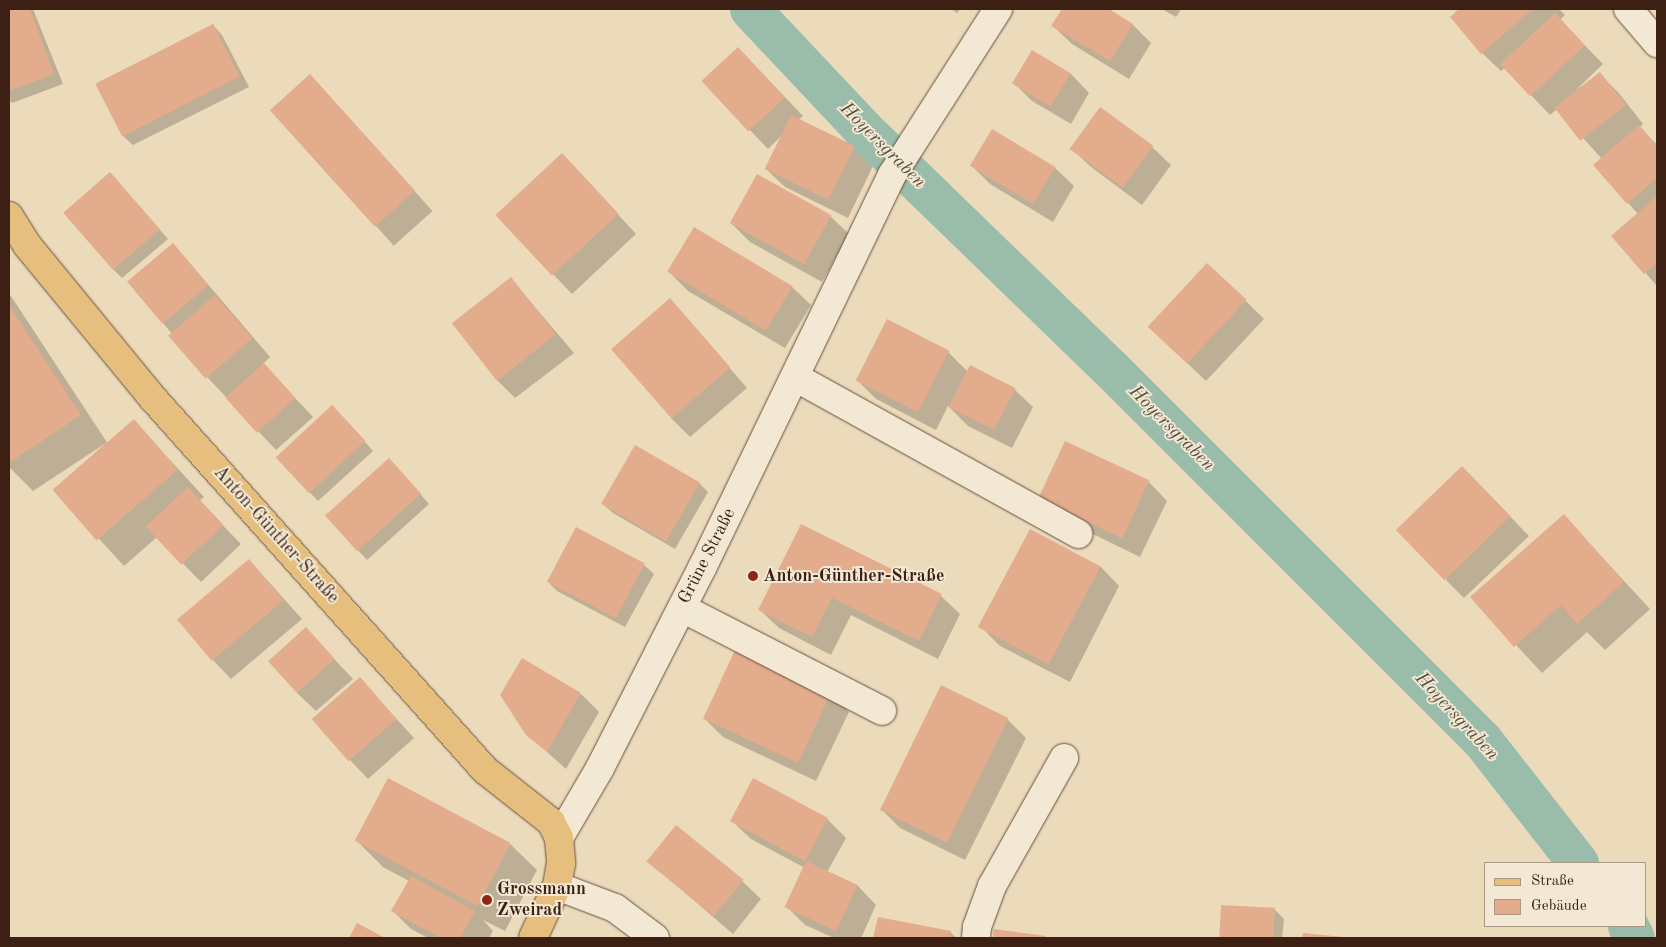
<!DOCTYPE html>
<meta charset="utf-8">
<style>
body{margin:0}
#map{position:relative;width:1666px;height:947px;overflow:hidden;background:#ebdbbb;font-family:"Old Standard TT",serif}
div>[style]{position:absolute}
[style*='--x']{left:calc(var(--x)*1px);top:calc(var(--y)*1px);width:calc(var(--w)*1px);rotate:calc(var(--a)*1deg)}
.shadow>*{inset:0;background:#0003;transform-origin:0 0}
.canal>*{height:41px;margin:-20.5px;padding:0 20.5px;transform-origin:20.5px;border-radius:20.5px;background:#99bcab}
.building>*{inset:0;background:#e3ac8c;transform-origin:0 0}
.roads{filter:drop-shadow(0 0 1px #684f3d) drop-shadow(0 0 1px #684f3d)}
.minor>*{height:28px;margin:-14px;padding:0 14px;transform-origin:14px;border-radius:14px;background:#f2e8d3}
.major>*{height:28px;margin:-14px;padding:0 14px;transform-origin:14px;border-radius:14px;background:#e6be7e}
.dots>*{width:14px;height:14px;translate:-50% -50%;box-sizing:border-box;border:2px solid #f2e8d3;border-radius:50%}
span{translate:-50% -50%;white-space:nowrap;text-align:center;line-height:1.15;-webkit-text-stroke:4px #f2e8d3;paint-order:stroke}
.street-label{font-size:18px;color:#3c2013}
.poi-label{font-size:18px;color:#3c2013;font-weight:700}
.left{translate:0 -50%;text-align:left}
.water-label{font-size:19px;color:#584f41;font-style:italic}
.frame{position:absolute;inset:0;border:10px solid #3c2013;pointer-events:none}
.legend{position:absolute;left:1484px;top:862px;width:162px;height:65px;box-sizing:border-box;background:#f2e8d3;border:1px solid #a99886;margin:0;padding:6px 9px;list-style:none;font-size:15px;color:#3c2013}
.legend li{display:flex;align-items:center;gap:10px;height:25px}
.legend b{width:25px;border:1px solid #a99886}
</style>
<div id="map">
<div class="shadow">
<i style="clip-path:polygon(33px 9px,63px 84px,12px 103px,9px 99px,9px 10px)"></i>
<i style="clip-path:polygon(951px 9px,960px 9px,957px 13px)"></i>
<i style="clip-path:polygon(1063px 9px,1106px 9px,1132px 24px,1151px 43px,1129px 79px,1072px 44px,1053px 26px)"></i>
<i style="clip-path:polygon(1162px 9px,1181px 9px,1176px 17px)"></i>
<i style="clip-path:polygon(1461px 9px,1559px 9px,1565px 15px,1560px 20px,1603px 64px,1576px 90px,1599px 74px,1618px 92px,1643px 124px,1640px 127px,1657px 145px,1657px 286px,1613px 236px,1638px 214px,1595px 166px,1602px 159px,1557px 109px,1550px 115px,1505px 68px,1501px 71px,1482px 53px,1451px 17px)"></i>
<i style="clip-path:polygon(213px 25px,222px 35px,249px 87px,133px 145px,123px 136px,97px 83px)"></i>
<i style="clip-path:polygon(738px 48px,803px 116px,798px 120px,854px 147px,873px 166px,848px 218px,785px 187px,766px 169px,782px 135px,768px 149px,703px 81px)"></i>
<i style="clip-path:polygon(1032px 52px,1071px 74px,1089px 93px,1071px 124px,1032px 101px,1014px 83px)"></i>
<i style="left:310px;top:75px;width:183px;height:52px;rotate:48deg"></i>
<i style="clip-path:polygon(1152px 147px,1171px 165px,1142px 205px,1091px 167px,1072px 149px)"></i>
<i style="clip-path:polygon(971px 165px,1055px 168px,1074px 186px,1053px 222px,990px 184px)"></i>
<i style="clip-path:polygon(110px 173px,168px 239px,122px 278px,113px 269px)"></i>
<i style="clip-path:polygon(581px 174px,636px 234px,572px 294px,497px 215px)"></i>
<i style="clip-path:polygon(830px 216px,849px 234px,822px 282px,750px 242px,731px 223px)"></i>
<i style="clip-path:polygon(182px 254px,270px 357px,263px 364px,313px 417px,276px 450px,208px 378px,163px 323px)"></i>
<i style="clip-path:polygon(669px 272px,792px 287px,811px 305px,785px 348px,688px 291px)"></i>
<i style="clip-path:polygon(511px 279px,574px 353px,515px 398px,497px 380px)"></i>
<i style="clip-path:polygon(9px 293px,108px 444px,134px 421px,204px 497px,199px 501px,241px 544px,201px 582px,157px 537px,124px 566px,54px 490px,106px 443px,33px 491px,9px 467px)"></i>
<i style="clip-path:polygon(670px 299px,747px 388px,690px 437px,671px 418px)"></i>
<i style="clip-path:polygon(1246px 301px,1264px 319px,1206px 381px,1168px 345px)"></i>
<i style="clip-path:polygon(948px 352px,968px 372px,1014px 389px,1033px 407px,1012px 448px,968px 426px,948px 406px,936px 430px,876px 399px,857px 380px)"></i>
<i style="clip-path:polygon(341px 415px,373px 451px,318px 501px,277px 457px)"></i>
<i style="clip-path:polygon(1066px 443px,1149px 482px,1167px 501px,1140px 557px,1058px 517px)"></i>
<i style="clip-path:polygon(398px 469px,429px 504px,367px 560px,326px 515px)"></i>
<i style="clip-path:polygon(699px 483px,708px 492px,675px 549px,613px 513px,603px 504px)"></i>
<i style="clip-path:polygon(1481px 486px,1529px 536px,1464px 598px,1446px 580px)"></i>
<i style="clip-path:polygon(1564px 516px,1650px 609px,1605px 650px,1587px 632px,1542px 673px,1472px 597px)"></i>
<i style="clip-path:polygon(802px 526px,941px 596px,960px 614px,938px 659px,851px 615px,831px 655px,779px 628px,760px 610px)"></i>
<i style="clip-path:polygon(1031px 531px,1101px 567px,1119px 586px,1070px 682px,1000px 646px,981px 627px)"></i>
<i style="clip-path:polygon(249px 560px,302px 619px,231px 679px,213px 660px)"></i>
<i style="clip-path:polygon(644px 565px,654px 574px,625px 627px,557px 591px,547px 581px)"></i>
<i style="clip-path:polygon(306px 629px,353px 679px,316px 711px,297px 693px)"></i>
<i style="clip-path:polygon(523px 659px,581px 694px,599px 712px,566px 769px,527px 734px)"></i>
<i style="clip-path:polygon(360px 679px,414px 738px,368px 779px,350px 760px)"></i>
<i style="clip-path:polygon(830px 693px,849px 712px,816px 781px,723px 737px,705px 719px)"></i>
<i style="clip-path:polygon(1007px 719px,1026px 738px,965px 860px,900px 828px,881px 809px)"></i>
<i style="clip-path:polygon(827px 819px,846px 838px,827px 872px,858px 886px,876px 905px,861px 938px,834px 938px,805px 925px,787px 907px,805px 868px,751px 839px,732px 821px)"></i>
<i style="clip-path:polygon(356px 840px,510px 844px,537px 870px,505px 931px,483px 920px,493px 931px,489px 938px,428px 938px,411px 929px,393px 911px,409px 881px,383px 867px)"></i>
<i style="clip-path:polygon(648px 861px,742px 881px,761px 899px,733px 934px)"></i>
<i style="clip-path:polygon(1222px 906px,1274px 909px,1284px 919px,1282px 938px,1220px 938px)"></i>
<i style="clip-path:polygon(879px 918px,950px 932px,957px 938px,875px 938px)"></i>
<i style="clip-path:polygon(995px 931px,1045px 938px,1046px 938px,994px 938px)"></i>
</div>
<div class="canal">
<i style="--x:750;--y:9;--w:163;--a:46.7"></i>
<i style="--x:862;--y:128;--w:345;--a:44.1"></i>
<i style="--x:1110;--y:368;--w:526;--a:45"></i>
<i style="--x:1482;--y:740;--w:156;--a:52"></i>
<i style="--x:1628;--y:926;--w:13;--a:63"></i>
</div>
<div class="building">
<i style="clip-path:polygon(9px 9px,30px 9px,54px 74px,9px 91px)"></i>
<i style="clip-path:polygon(1062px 9px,1109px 9px,1133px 24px,1110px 61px,1051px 26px)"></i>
<i style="clip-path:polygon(1459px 9px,1533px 9px,1481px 54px,1450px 17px)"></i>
<i style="left:1555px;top:13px;width:44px;height:75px;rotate:47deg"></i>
<i style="left:213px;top:24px;width:59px;height:132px;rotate:63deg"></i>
<i style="left:738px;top:47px;width:69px;height:50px;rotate:47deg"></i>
<i style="left:1032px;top:50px;width:45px;height:39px;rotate:31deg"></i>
<i style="left:1600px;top:72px;width:42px;height:58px;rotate:52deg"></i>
<i style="left:310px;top:74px;width:157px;height:54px;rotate:48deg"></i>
<i style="left:1100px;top:107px;width:66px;height:52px;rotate:36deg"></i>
<i style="left:791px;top:115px;width:71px;height:60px;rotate:26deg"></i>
<i style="clip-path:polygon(1639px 125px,1657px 146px,1657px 178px,1627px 204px,1593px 165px)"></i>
<i style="left:992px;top:129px;width:74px;height:43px;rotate:31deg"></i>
<i style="left:562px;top:153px;width:83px;height:91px;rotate:47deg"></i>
<i style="left:110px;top:172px;width:76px;height:62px;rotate:49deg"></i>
<i style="left:757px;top:174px;width:85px;height:56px;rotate:29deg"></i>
<i style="clip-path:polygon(1657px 196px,1657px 263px,1644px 274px,1611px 236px)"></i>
<i style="left:694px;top:227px;width:115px;height:52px;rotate:31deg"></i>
<i style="left:173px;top:243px;width:55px;height:60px;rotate:50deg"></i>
<i style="left:1207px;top:263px;width:54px;height:87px;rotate:43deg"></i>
<i style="left:511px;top:277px;width:73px;height:75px;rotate:52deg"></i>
<i style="left:215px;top:295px;width:57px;height:62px;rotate:49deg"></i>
<i style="left:670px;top:298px;width:92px;height:78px;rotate:49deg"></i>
<i style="clip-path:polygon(9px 305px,81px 415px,9px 463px)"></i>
<i style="left:887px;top:319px;width:70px;height:69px;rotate:27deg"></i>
<i style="left:264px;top:363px;width:47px;height:52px;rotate:48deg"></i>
<i style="left:970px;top:365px;width:51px;height:47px;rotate:27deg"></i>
<i style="left:332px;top:405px;width:49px;height:77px;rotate:47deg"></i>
<i style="left:134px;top:419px;width:67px;height:108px;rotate:49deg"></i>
<i style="left:1065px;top:441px;width:93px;height:64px;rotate:25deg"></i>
<i style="left:635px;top:445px;width:75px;height:68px;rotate:30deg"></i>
<i style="left:389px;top:458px;width:48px;height:86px;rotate:48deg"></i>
<i style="left:1462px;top:466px;width:70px;height:92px;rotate:46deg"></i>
<i style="left:188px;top:487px;width:52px;height:58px;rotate:47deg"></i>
<i style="clip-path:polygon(1564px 514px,1624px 582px,1577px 624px,1561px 605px,1514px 647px,1470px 597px)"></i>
<i style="clip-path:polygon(801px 524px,942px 594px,919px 641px,832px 598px,812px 637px,758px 610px)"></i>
<i style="left:576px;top:527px;width:78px;height:62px;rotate:28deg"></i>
<i style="left:1030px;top:529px;width:80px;height:111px;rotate:28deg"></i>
<i style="left:249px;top:559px;width:54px;height:94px;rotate:50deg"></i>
<i style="left:306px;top:627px;width:43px;height:51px;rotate:48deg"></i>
<i style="left:736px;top:648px;width:105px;height:78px;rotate:25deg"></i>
<i style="clip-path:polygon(522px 658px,581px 693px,547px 752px,526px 735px,500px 695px)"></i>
<i style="left:360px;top:677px;width:56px;height:64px;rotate:49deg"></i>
<i style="left:941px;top:685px;width:75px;height:139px;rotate:26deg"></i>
<i style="left:388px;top:778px;width:139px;height:71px;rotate:28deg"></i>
<i style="left:753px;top:778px;width:85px;height:49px;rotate:28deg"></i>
<i style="left:676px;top:825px;width:87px;height:47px;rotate:39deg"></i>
<i style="left:806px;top:861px;width:57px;height:51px;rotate:25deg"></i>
<i style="clip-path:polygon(411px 876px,475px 911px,460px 938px,441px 938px,391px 911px)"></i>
<i style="left:1221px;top:905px;width:54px;height:33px;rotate:3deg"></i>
<i style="clip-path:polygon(878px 917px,951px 931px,950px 938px,873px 938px)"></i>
<i style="clip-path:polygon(357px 923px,385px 938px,349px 938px)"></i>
<i style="clip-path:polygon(994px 929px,1046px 936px,1045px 938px,993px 938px)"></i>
<i style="clip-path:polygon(1303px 933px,1344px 937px,1344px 938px,1302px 938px)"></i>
</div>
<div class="roads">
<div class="minor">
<i style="--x:1628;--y:9;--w:45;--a:49.5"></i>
<i style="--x:795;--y:377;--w:324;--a:29"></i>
<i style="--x:682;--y:608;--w:225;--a:27.2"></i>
<i style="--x:559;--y:838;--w:81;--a:-59.6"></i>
<i style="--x:600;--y:768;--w:225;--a:-63"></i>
<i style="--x:702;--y:568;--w:437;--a:-64.2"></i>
<i style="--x:892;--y:175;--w:197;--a:-57.4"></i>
<i style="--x:557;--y:886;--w:62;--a:20.8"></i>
<i style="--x:615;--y:908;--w:50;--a:36.9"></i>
<i style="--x:976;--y:938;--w:11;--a:-85"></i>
<i style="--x:977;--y:927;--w:44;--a:-69.9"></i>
<i style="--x:992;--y:886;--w:147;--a:-60.6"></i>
</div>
<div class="major">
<i style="--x:9;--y:216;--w:34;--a:58"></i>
<i style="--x:27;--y:245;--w:194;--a:50.6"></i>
<i style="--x:150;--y:395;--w:503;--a:48.22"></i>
<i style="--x:485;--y:770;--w:84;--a:38.2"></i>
<i style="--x:551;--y:822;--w:18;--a:63"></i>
<i style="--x:559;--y:838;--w:25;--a:85"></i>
<i style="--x:561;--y:863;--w:23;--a:100"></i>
<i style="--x:557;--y:886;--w:57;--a:114.8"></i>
</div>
</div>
<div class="dots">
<i style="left:753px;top:576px;background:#8f2418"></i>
<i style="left:487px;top:900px;background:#8f2418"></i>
</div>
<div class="street-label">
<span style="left:276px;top:535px;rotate:48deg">Anton-Günther-Straße</span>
<span style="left:707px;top:556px;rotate:-63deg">Grüne Straße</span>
</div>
<div class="poi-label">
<span class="left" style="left:763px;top:576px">Anton-Günther-Straße</span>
<span class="left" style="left:497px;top:900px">Grossmann<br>Zweirad</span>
</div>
<div class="water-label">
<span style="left:882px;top:146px;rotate:45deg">Hoyersgraben</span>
<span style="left:1171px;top:429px;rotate:45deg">Hoyersgraben</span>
<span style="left:1456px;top:717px;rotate:47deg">Hoyersgraben</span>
</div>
<div class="frame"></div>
<ul class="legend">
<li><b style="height:6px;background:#e6be7e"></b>Straße</li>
<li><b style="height:14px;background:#e3ac8c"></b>Gebäude</li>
</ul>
</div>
